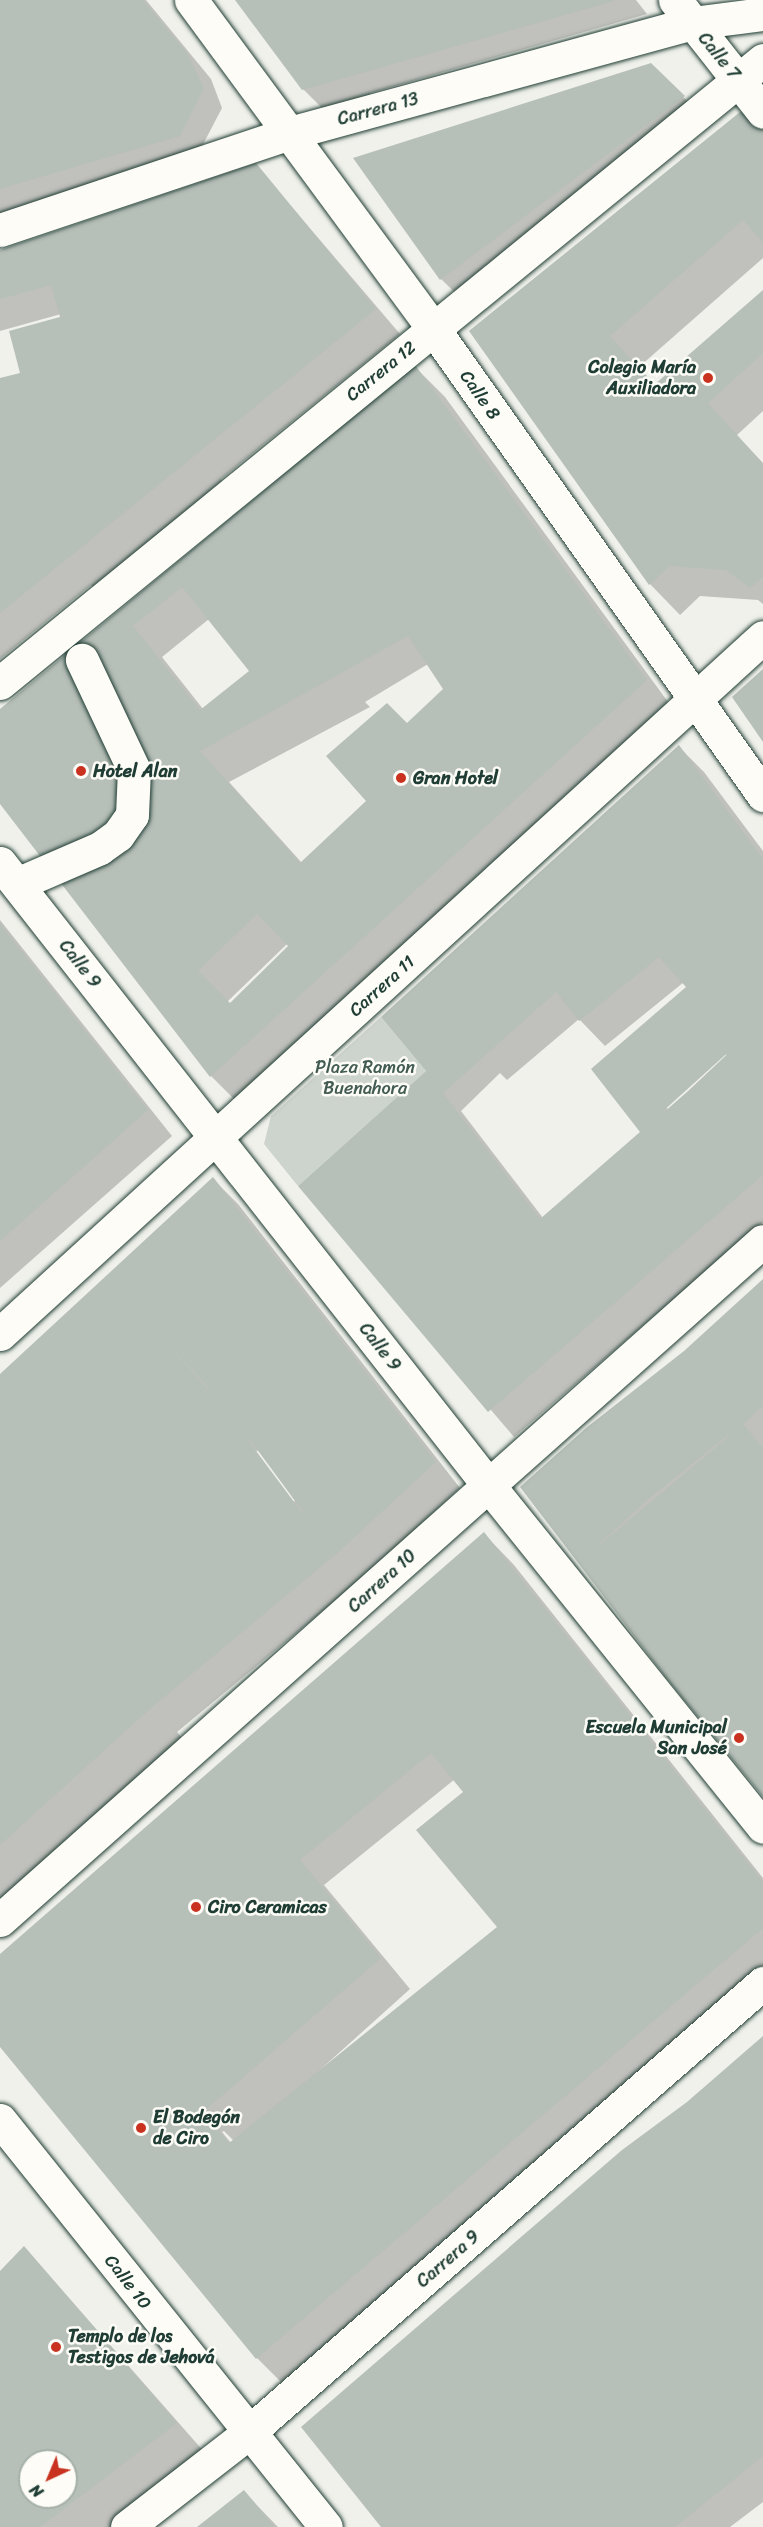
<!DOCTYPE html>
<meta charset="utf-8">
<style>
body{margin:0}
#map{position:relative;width:763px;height:2527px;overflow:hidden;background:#f0f1eb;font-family:Sriracha,sans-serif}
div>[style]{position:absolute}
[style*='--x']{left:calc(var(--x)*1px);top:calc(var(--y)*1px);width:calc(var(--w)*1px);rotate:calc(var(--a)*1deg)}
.green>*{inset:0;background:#cdd3cd}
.shadow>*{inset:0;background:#0003}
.building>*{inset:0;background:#b6bfb8}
.roads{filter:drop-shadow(0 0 2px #1f3d34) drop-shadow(0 0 2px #1f3d34)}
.street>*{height:33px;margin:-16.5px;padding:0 16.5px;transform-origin:16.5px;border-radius:16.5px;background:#fdfcf7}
.dots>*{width:16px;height:16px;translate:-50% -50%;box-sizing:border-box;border:3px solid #fdfcf7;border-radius:50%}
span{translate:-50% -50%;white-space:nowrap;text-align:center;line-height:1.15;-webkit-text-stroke:5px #fdfcf7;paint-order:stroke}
.street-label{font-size:18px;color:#1f3d34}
.poi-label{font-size:18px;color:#1f3d34;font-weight:700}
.right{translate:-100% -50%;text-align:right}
.left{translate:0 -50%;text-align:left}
.park-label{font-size:18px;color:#425b53}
.north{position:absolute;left:18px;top:2449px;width:60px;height:60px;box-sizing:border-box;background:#fdfcf7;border:2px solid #a4b0a9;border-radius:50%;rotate:224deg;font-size:16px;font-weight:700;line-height:24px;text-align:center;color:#1f3d34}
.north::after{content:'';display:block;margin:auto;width:21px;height:27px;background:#c8321e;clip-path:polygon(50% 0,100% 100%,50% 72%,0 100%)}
</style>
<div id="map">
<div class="green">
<i style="clip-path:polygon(381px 1017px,426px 1071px,298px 1186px,264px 1144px,271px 1116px)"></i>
</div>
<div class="shadow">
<i style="clip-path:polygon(0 0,146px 0,211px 79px,222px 108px,198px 154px,0 228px)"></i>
<i style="clip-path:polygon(237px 0,636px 0,647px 14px,370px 93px,373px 101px,328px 114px,303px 89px)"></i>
<i style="clip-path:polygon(650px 65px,709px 122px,467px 304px,441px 279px)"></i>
<i style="clip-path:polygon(745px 110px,763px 128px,763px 258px,639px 367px,656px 386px,763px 292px,763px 411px,737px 435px,763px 463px,763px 604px,758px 600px,700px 596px,680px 615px,650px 584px,471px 331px)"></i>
<i style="clip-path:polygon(256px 165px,400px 334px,221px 479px,225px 486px,96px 590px,91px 585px,0 659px,0 380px,22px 374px,62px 318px,61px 314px,0 331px,0 252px)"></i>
<i style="clip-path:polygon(evenodd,415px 367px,445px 397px,671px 706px,242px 1107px,211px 1076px,0 802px,0 711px,415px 367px,209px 619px,251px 671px,203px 709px,162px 657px,209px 619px,415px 367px,428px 664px,445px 690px,407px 725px,368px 801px,302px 863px,229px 782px,370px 707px,365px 702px,428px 664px,415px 367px,288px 943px,290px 946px,230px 1005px,227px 1002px,288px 943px)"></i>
<i style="clip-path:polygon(evenodd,679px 747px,704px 772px,763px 851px,763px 1222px,514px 1437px,300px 1186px,427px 1071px,679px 747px,684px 982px,689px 987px,642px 1133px,543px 1218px,461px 1111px,500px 1073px,507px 1080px,579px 1019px,605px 1046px,684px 982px,679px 747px,725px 1054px,728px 1057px,668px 1109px,666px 1107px,725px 1054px)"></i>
<i style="clip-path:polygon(0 920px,172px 1136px,0 1288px)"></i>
<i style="clip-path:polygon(evenodd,213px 1179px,238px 1204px,460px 1488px,359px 1581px,177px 1732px,182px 1738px,0 1902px,0 1375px,213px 1179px,259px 1449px,295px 1501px,292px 1502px,256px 1452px,259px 1449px)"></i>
<i style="clip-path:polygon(763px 1281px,763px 1794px,582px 1560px,685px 1352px)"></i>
<i style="clip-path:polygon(evenodd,484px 1534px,514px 1565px,763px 1878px,763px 1974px,282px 2383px,257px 2358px,0 2045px,0 1965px,484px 1534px,455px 1779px,465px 1792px,500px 1927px,301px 2087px,410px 1989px,324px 1885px,455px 1779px,484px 1534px,224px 2131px,234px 2141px,231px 2143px,222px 2132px,224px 2131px)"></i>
<i style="clip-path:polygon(763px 2040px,763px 2502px,730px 2527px,383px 2527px,688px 2104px)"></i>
<i style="clip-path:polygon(evenodd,25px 2248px,206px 2454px,110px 2527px,0 2527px,0 2274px,25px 2248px,30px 2461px,66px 2461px,66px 2497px,30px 2497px,30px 2461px)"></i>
<i style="clip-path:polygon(244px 2492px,278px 2527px,200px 2527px)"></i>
</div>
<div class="building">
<i style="clip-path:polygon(0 0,143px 0,187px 53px,204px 88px,180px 136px,0 189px)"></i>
<i style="clip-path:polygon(235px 0,614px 0,614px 1px,302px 90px)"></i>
<i style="clip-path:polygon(651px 63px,685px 96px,440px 280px,353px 158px)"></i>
<i style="clip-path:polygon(745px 108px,763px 131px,763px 243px,743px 220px,610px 336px,654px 385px,763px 290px,763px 353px,708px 403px,763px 464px,763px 577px,750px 588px,726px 570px,670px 566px,649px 585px,469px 331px)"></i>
<i style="clip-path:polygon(256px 163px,376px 309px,0 613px,0 378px,20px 373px,9px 331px,60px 317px,51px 285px,0 299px,0 250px)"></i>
<i style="clip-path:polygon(evenodd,415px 365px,647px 680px,210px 1077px,0 804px,0 709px,415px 365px,182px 587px,249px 671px,200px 710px,133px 626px,182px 587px,415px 365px,408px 636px,443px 689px,407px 723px,387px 703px,326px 756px,366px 801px,300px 863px,200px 751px,408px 636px,415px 365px,257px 914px,288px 946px,230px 1003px,198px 971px,257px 914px)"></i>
<i style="clip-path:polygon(763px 669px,763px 742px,732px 697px)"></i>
<i style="clip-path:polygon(evenodd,679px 745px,763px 859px,763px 1175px,488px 1412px,298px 1186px,426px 1071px,381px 1017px,679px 745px,659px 957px,686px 987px,591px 1069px,640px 1132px,540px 1219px,443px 1093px,556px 992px,579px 1021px,659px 957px,679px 745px,755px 1028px,687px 1092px,662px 1114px,661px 1113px,755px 1028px)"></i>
<i style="clip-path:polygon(0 924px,148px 1110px,0 1241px)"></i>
<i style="clip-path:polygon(evenodd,213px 1177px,436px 1462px,334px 1556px,152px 1707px,0 1845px,0 1374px,213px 1177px,170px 1346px,203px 1382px,221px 1404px,170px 1347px,170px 1346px,213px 1177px,239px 1428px,259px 1452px,304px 1513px,303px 1514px,239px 1428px)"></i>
<i style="clip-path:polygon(evenodd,763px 1279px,763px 1406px,743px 1424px,763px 1448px,763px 1797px,667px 1679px,520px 1487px,586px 1428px,684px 1351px,763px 1279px,727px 1436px,728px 1437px,590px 1553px,646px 1501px,727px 1436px)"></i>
<i style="clip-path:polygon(evenodd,484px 1532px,763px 1882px,763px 1928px,256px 2359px,0 2047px,0 1954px,484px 1532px,431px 1753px,463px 1792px,416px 1830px,497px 1927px,229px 2143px,203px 2112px,381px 1958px,300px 1860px,431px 1753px)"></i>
<i style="clip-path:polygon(763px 2036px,763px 2456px,675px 2527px,381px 2527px,301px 2427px,622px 2150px,687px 2102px)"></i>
<i style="clip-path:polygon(evenodd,24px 2246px,177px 2423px,40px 2527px,0 2527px,0 2271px,24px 2246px,30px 2461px,66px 2461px,66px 2497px,30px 2497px,30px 2461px)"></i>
<i style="clip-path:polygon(244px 2490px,275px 2527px,197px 2527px)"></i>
</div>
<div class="roads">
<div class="street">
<i style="--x:191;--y:0;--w:408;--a:53.6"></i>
<i style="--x:433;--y:328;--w:572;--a:54.75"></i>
<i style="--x:675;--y:0;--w:142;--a:51.8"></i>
<i style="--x:0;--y:230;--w:306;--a:-18.5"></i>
<i style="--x:290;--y:133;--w:417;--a:-15.3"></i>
<i style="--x:692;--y:23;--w:72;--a:-7.2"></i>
<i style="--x:0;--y:683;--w:985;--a:-39.23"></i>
<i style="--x:0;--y:863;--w:792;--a:51.87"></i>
<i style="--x:489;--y:1486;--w:437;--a:51.2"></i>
<i style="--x:17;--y:884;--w:90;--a:-23.4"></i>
<i style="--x:100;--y:848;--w:22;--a:-36"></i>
<i style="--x:118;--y:835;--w:24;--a:-55"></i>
<i style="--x:132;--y:815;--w:45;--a:-87.5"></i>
<i style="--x:134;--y:770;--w:122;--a:-115.3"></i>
<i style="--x:0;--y:1334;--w:1033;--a:-42.41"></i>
<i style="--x:0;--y:1920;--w:1021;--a:-41.67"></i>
<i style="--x:0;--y:2120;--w:521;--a:51.31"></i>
<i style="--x:127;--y:2527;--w:153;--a:-37.8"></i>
<i style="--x:248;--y:2433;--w:684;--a:-41.15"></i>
</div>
</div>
<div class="dots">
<i style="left:708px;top:378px;background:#c8321e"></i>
<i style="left:81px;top:771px;background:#c8321e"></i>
<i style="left:401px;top:778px;background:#c8321e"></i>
<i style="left:739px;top:1738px;background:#c8321e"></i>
<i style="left:196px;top:1907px;background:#c8321e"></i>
<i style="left:141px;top:2128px;background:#c8321e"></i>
<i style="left:56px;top:2347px;background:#c8321e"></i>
</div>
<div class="street-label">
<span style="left:719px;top:56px;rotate:51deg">Calle 7</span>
<span style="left:378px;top:109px;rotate:-15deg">Carrera 13</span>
<span style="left:381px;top:371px;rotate:-39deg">Carrera 12</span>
<span style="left:480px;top:395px;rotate:55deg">Calle 8</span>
<span style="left:80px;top:964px;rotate:52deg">Calle 9</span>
<span style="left:382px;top:986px;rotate:-42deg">Carrera 11</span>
<span style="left:380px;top:1347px;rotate:52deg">Calle 9</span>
<span style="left:382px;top:1581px;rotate:-42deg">Carrera 10</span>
<span style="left:448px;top:2259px;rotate:-41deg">Carrera 9</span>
<span style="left:128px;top:2282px;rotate:52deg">Calle 10</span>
</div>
<div class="poi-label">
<span class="right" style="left:696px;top:378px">Colegio María<br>Auxiliadora</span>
<span class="left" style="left:93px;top:771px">Hotel Alan</span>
<span class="left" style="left:413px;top:778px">Gran Hotel</span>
<span class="right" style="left:727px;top:1738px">Escuela Municipal<br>San José</span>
<span class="left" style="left:208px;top:1907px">Ciro Ceramicas</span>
<span class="left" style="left:153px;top:2128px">El Bodegón<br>de Ciro</span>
<span class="left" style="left:68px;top:2347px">Templo de los<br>Testigos de Jehová</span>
</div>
<div class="park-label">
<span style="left:365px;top:1078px">Plaza Ramón<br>Buenahora</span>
</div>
<div class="north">N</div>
</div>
